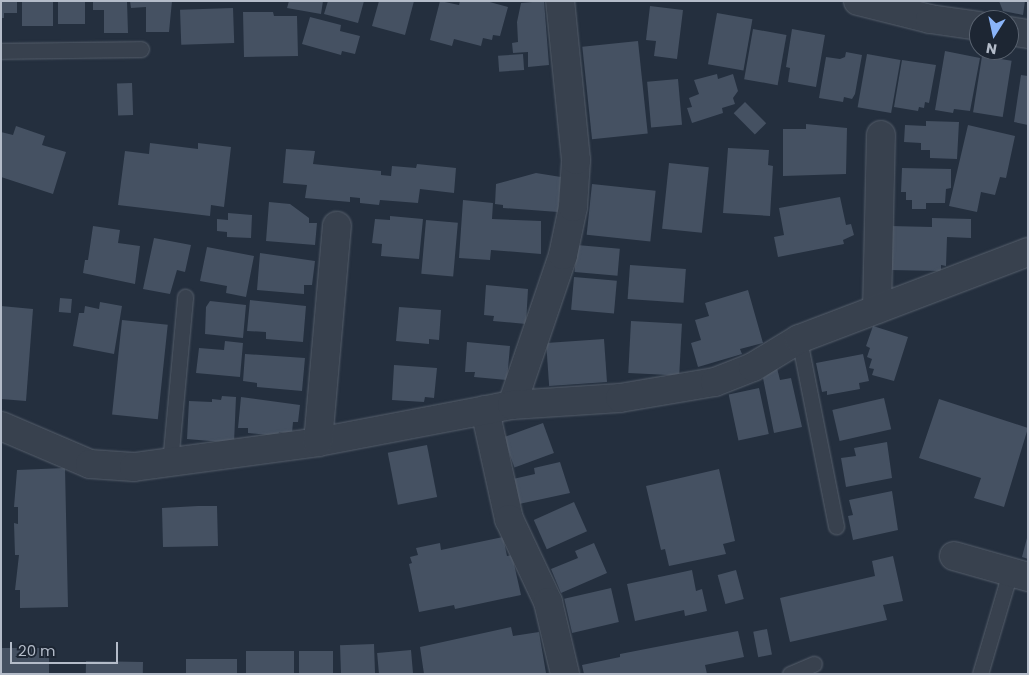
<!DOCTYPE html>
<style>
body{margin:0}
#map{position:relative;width:1029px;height:675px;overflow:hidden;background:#242f3e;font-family:Poppins,sans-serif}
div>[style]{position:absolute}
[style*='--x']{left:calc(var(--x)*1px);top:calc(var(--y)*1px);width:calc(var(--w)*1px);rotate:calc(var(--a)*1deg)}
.building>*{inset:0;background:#455162;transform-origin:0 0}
.roads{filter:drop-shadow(0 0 1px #565f6c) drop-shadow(0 0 1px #565f6c)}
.lane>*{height:15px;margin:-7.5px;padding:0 7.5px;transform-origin:7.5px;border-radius:7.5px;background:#38414e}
.street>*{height:28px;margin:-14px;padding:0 14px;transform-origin:14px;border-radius:14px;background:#38414e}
span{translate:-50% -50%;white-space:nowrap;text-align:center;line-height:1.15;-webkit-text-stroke:4px #1d2633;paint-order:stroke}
.frame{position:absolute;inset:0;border:2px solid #b4bcc9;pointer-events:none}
.north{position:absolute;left:969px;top:10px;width:50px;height:50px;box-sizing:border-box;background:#1d2633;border:1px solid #59626f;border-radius:50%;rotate:190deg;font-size:14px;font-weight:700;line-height:20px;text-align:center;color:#b4bcc9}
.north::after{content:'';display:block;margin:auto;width:18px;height:22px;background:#8ab4f8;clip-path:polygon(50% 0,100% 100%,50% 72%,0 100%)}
.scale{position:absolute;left:10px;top:642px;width:108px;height:22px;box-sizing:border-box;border:2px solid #b4bcc9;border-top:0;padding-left:6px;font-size:15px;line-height:18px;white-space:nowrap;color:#b4bcc9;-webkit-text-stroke:4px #1d2633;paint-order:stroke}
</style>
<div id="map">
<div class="building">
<i style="clip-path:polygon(1px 1px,17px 1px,17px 13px,4px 13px,4px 18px,1px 18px)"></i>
<i style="left:22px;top:1px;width:31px;height:25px"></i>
<i style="left:58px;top:1px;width:27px;height:23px"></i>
<i style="clip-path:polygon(93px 1px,127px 1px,128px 33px,104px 33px,104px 10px,93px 10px)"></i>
<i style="clip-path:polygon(130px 1px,172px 1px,169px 32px,146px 32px,146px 7px,131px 8px)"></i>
<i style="clip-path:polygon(289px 1px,323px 1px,321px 14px,287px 8px)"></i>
<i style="clip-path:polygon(328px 1px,364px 1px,358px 23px,324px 14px)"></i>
<i style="clip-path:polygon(379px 1px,414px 1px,405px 35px,372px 26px)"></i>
<i style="clip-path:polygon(440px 1px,459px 5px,460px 1px,486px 1px,508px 7px,500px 36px,493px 35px,492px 40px,483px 38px,481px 46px,454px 39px,452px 46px,430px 40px)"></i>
<i style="clip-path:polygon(544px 1px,549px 65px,528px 67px,528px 52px,513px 53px,512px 43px,518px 42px,517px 22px,521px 3px)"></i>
<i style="clip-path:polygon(999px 1px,1025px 1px,1023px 15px,1003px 11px)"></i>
<i style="clip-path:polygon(650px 6px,683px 10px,677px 59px,654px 56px,656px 41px,646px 40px)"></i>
<i style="left:233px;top:8px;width:35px;height:53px;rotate:88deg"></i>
<i style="clip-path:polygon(243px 12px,273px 12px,274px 16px,297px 16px,298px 56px,244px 57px)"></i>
<i style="left:717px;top:13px;width:36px;height:52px;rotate:10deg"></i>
<i style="clip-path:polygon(310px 17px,341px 25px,340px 31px,360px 36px,355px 54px,342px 51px,341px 55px,302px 44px)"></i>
<i style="left:753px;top:29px;width:34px;height:51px;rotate:10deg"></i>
<i style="clip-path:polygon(792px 29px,825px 35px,816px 87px,788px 82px,790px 68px,786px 67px)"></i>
<i style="left:638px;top:41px;width:93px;height:56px;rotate:84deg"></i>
<i style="clip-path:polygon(945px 51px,980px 58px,970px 111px,954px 109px,953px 113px,935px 110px)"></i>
<i style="clip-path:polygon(846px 52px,862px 55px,855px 94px,852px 99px,844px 97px,843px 102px,819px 98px,826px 57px,840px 59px,845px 57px)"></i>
<i style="left:523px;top:54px;width:16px;height:25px;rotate:86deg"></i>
<i style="left:867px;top:54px;width:34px;height:54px;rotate:10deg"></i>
<i style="left:982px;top:56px;width:30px;height:57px;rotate:9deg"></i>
<i style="clip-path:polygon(902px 60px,936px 65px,929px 103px,925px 102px,924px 108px,919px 107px,918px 111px,894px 107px)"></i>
<i style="clip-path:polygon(717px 74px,718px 79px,733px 74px,738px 91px,733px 98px,735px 104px,722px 108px,723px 113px,692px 123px,687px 108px,692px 107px,689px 98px,699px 94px,694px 80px)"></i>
<i style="clip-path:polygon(1021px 75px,1028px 76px,1028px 125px,1014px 122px)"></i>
<i style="left:678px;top:79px;width:46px;height:31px;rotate:85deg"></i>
<i style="left:132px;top:83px;width:32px;height:15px;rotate:88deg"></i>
<i style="left:745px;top:102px;width:30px;height:16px;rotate:45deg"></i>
<i style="clip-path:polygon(926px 121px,959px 122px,957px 159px,930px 158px,930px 150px,921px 150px,921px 143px,904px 142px,905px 125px,926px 126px)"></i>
<i style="clip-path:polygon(806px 124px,847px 128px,846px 174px,783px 176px,783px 129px,806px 129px)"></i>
<i style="clip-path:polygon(968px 125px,1015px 136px,1006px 178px,1000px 177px,995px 195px,981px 192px,977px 212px,949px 206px)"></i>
<i style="clip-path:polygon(16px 126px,45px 136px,42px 145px,66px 152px,53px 194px,1px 177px,1px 132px,13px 135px)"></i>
<i style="clip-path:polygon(150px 143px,198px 149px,198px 143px,231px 147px,224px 207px,211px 205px,210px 216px,118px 205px,125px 151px,149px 154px)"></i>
<i style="clip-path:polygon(728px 148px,769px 150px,768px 165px,773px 166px,770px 216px,723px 213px)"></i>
<i style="clip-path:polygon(286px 149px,315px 151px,313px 164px,381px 171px,381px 175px,391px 176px,392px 166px,416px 168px,417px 164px,456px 168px,454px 193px,420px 189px,418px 203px,380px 200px,379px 205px,360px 203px,360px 198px,350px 197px,350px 202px,305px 198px,307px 185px,283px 183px)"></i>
<i style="left:669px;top:163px;width:40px;height:66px;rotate:6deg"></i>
<i style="clip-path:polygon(902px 168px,951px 169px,951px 188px,946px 189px,945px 203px,926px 203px,926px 209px,912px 209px,912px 200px,906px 200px,906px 192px,901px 192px)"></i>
<i style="clip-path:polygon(536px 173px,561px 177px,558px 212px,503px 208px,503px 205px,495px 204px,496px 184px)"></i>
<i style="left:592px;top:184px;width:64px;height:51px;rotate:6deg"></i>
<i style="clip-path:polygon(840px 197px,846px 225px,851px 224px,854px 235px,843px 240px,844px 244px,778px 257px,774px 237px,784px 235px,779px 208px)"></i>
<i style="clip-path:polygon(463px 200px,493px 203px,492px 219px,541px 221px,541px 254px,491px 250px,490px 260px,459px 258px)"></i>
<i style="clip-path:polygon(269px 202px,290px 204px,309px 218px,309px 223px,317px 223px,315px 245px,266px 241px)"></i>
<i style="clip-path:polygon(228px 213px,252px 215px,251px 238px,227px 237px,227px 232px,217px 231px,217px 219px,228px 220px)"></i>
<i style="clip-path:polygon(390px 216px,423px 219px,419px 259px,381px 256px,382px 244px,372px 243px,375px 219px,390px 220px)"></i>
<i style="clip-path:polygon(932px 218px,971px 219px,971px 238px,947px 237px,946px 266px,941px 265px,941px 271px,890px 270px,890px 226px,932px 227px)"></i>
<i style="left:426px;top:220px;width:32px;height:54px;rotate:5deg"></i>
<i style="clip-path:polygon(93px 226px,120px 230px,118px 243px,140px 246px,135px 284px,83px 273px,85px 260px,88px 260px)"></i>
<i style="clip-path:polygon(154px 238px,191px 245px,185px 272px,177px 270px,170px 294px,143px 289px)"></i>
<i style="left:577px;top:245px;width:43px;height:27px;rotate:5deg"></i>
<i style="clip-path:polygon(207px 247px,254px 256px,246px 297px,226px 293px,227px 286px,200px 281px)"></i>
<i style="clip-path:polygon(260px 253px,315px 261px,312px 285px,304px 285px,304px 294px,257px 290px)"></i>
<i style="left:630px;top:265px;width:56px;height:34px;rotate:4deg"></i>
<i style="left:574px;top:277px;width:43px;height:33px;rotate:5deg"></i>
<i style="clip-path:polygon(486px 285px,528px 289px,526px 324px,493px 321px,494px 316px,484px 315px)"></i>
<i style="clip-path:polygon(748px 290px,763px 343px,740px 349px,742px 354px,698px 367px,691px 343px,701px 340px,695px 320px,709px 316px,705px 303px)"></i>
<i style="left:60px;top:298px;width:12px;height:14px;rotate:5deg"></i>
<i style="clip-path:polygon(250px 300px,306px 306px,303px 342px,266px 339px,266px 332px,247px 331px)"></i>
<i style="clip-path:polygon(210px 301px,246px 305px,243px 338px,205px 334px,206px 307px)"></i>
<i style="clip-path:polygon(100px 302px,122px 306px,114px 354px,73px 346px,79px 313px,84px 313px,85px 306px,99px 309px)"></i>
<i style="clip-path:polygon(1px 306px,33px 309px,26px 401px,1px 399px)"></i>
<i style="clip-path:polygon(399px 307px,441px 310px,439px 340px,429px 339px,429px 344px,396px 341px)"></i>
<i style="left:122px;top:320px;width:46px;height:95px;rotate:6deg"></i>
<i style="left:631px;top:321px;width:51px;height:52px;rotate:3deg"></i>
<i style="clip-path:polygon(873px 326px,908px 337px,894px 381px,872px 375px,874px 369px,869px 368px,872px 359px,867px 357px,870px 348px,866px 346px)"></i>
<i style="left:604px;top:339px;width:43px;height:58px;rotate:86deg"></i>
<i style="clip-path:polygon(225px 341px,243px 343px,240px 377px,196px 373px,199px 348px,224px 350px)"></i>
<i style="clip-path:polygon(467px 342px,510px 346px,507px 380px,474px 377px,475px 372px,465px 372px)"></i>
<i style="clip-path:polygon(245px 354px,305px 358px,302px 391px,257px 387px,257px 383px,243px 381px)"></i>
<i style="clip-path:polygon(863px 354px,869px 381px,859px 383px,860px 389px,827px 395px,827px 391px,822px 392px,816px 363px)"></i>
<i style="clip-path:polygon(394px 365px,437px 368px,434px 398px,425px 397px,424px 402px,392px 400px)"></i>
<i style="clip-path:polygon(777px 368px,780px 380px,791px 378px,802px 427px,774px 433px,763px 378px)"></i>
<i style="left:759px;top:388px;width:47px;height:31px;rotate:78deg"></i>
<i style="clip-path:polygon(222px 396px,236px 397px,234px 443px,187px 439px,189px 401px,212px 402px,212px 399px,221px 400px)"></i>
<i style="clip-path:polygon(241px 397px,300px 405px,298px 422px,293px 422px,292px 433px,279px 432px,278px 436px,248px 433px,248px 428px,238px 428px)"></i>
<i style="left:884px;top:398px;width:32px;height:53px;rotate:77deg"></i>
<i style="clip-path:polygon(939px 399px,1028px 428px,1004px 507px,974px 498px,981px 478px,919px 458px)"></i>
<i style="left:543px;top:423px;width:32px;height:42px;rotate:70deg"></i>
<i style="clip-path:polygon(887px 442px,892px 478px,846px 487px,841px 458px,856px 456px,854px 448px)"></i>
<i style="left:427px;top:445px;width:53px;height:40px;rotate:79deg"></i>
<i style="clip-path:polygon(560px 462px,570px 493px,519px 504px,513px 479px,535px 474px,534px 468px)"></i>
<i style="clip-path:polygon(65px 468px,68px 607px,20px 608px,20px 590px,15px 590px,19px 555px,15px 555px,14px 523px,18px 524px,18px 507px,14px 507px,17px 470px)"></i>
<i style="clip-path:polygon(719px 469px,735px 541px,723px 544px,726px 554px,669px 566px,665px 549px,661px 550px,646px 486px)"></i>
<i style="clip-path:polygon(892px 491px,898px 530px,853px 540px,848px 516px,853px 515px,849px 500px)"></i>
<i style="left:574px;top:502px;width:32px;height:44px;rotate:66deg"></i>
<i style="clip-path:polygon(198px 506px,217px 506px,218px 546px,163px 547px,162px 508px)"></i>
<i style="clip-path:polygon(503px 537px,507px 556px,512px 555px,521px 595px,455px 609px,454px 605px,419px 612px,409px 564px,412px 563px,410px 557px,418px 555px,416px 548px,440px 543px,441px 550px)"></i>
<i style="clip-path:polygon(1027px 538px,1028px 538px,1028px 559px,1022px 557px)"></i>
<i style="clip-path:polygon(594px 543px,607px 573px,561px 593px,551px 569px,578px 558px,575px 551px)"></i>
<i style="clip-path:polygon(893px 556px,903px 601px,883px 605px,887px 620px,790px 642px,780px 598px,875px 576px,872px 561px)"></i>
<i style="clip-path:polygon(692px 570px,696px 591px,702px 589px,707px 611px,685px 616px,684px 610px,635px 621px,627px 584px)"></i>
<i style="left:736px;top:570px;width:30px;height:19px;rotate:75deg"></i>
<i style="left:611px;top:588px;width:35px;height:48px;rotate:77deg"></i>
<i style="clip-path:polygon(511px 627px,513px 636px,539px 632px,546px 673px,424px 674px,420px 647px)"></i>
<i style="left:767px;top:629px;width:26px;height:14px;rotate:79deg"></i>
<i style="clip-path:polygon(738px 631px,744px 657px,705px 665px,707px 674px,584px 674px,582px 665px,620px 657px,620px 654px)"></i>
<i style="left:374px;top:644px;width:30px;height:34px;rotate:88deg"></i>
<i style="left:1px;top:648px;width:48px;height:26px"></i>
<i style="left:411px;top:650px;width:24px;height:34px;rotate:85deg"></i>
<i style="left:246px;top:651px;width:48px;height:23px"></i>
<i style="left:299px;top:651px;width:34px;height:23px"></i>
<i style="left:186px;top:659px;width:51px;height:15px"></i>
<i style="left:86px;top:661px;width:57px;height:13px;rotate:1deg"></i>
</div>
<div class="roads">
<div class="lane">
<i style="--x:1;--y:51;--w:140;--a:-0.8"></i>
<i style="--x:799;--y:339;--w:191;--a:78.8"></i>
<i style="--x:170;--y:463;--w:167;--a:-84.8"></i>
<i style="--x:790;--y:674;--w:26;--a:-23"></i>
<i style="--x:980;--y:674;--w:106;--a:-73.6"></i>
</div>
<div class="street">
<i style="--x:858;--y:1;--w:74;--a:14"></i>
<i style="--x:930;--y:19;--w:49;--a:8.1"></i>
<i style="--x:1009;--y:31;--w:19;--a:9"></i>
<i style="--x:877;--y:309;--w:174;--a:-88.7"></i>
<i style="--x:512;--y:405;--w:158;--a:-71.2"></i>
<i style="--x:563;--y:255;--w:49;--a:-78.2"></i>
<i style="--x:573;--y:207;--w:47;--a:-86.3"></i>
<i style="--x:576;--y:160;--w:160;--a:-95.7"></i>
<i style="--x:485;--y:410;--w:112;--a:77.6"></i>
<i style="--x:509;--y:519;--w:92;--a:64.8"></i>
<i style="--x:548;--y:602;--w:74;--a:76.7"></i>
<i style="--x:1;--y:426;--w:97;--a:23.1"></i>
<i style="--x:90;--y:464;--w:44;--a:3.9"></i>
<i style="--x:134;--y:467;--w:186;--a:-7.7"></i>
<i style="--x:318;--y:442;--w:197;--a:-10.8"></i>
<i style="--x:512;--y:405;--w:108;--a:-3.7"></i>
<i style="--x:620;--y:398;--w:96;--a:-9.6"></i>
<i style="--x:715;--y:382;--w:41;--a:-21.5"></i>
<i style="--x:753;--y:367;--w:54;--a:-31.3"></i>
<i style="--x:799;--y:339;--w:245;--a:-20.8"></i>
<i style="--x:318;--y:442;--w:217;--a:-85"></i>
<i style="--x:954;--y:556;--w:77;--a:15.8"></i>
</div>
</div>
<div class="frame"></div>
<div class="north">N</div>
<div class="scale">20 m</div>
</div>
